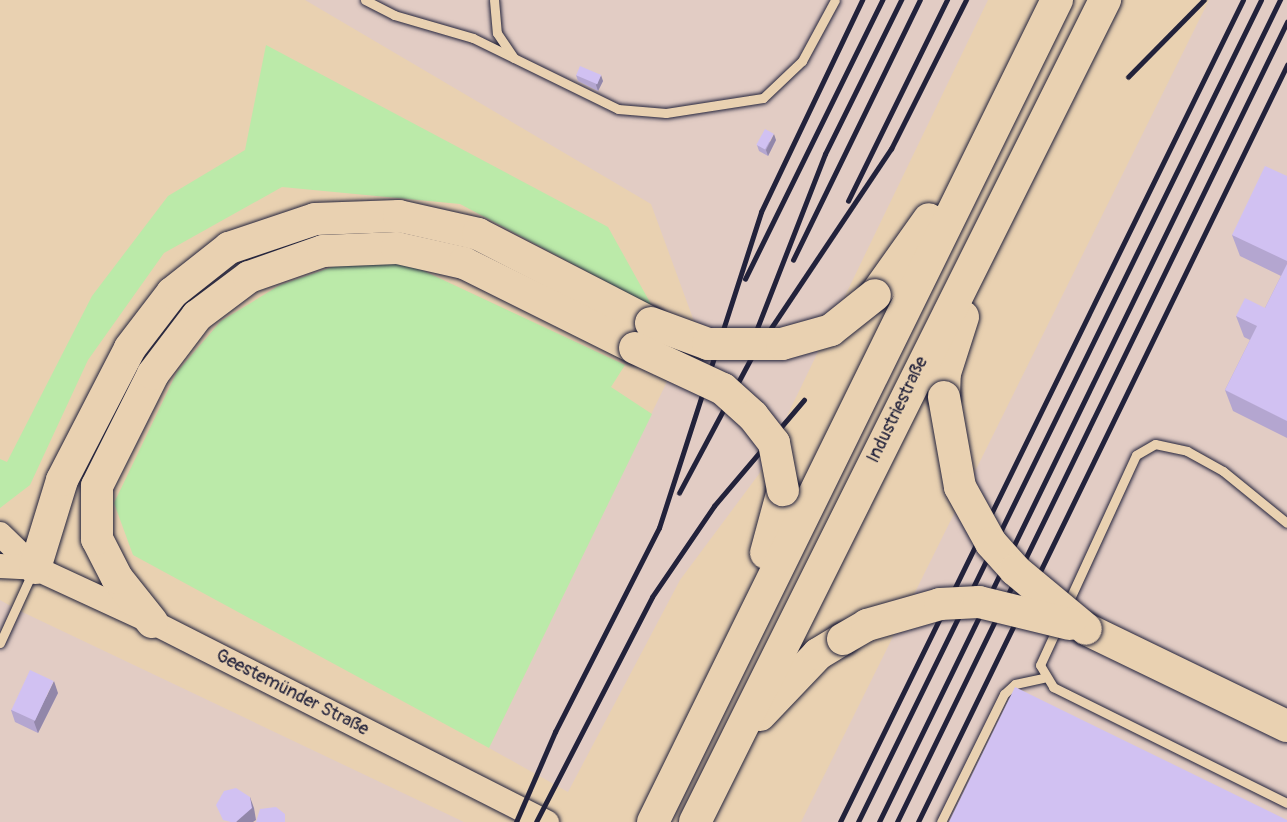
<!DOCTYPE html>
<meta charset="utf-8">
<style>
body{margin:0}
#map{position:relative;width:1287px;height:822px;overflow:hidden;background:#e9d1b1;font-family:Pangolin,sans-serif}
div>[style]{position:absolute}
[style*='--x']{left:calc(var(--x)*1px);top:calc(var(--y)*1px);width:calc(var(--w)*1px);rotate:calc(var(--a)*1deg)}
.built>*{inset:0;background:#e2ccc4}
.green>*{inset:0;background:#bbeaa9}
.roads{filter:drop-shadow(0 0 2px #22223b) drop-shadow(0 0 2px #22223b)}
.service>*{height:9px;margin:-4.5px;padding:0 4.5px;transform-origin:4.5px;border-radius:4.5px;background:#e9d1b1}
.tertiary>*{height:24px;margin:-12px;padding:0 12px;transform-origin:12px;border-radius:12px;background:#e9d1b1}
.trunk>*{height:32px;margin:-16px;padding:0 16px;transform-origin:16px;border-radius:16px;background:#e9d1b1}
.rail>*{height:4.5px;margin:-2.25px;padding:0 2.25px;transform-origin:2.25px;border-radius:2.25px;background:#22223b}
.bridges{filter:drop-shadow(0 0 2px #22223b) drop-shadow(0 0 2px #22223b)}
.trunk-bridge>*{height:32px;margin:-16px;padding:0 16px;transform-origin:16px;border-radius:16px;background:#e9d1b1}
.wall>*{inset:0;background:#b4a6d0}
.shaded-wall>*{inset:0;background:#9287a9}
.building>*{inset:0;background:#d1c1f2;transform-origin:0 0}
span{translate:-50% -50%;white-space:nowrap;text-align:center;line-height:1.15;-webkit-text-stroke:5px #e9d1b1;paint-order:stroke}
.street-label{font-size:18px;color:#22223b}
</style>
<div id="map">
<div class="built">
<i style="clip-path:polygon(305px 0,988px 0,759px 474px,680px 580px,568px 792px,489px 748px,695px 324px,651px 204px)"></i>
<i style="clip-path:polygon(1209px 0,1287px 0,1287px 822px,801px 822px)"></i>
<i style="clip-path:polygon(0 600px,16px 609px,464px 822px,0 822px)"></i>
</div>
<div class="green">
<i style="clip-path:polygon(266px 45px,608px 227px,652px 306px,460px 204px,282px 187px,164px 253px,88px 360px,30px 485px,0 508px,0 459px,7px 462px,92px 296px,168px 196px,245px 150px)"></i>
<i style="clip-path:polygon(407px 263px,625px 365px,611px 387px,652px 414px,489px 748px,133px 555px,114px 503px,177px 372px,221px 321px,280px 285px,338px 265px)"></i>
</div>
<div class="roads">
<div class="service">
<i style="--x:365;--y:0;--w:33;--a:27"></i>
<i style="--x:394;--y:15;--w:82;--a:16.2"></i>
<i style="--x:473;--y:38;--w:161;--a:26.1"></i>
<i style="--x:618;--y:109;--w:48;--a:4.8"></i>
<i style="--x:666;--y:113;--w:98;--a:-8.8"></i>
<i style="--x:763;--y:98;--w:54;--a:-43.5"></i>
<i style="--x:802;--y:61;--w:69;--a:-61.6"></i>
<i style="--x:494;--y:0;--w:33;--a:85"></i>
<i style="--x:497;--y:33;--w:30;--a:56"></i>
<i style="--x:1067;--y:605;--w:165;--a:-65.3"></i>
<i style="--x:1136;--y:455;--w:22;--a:-30"></i>
<i style="--x:1155;--y:444;--w:33;--a:12"></i>
<i style="--x:1187;--y:451;--w:41;--a:29.1"></i>
<i style="--x:1223;--y:471;--w:82;--a:39.1"></i>
<i style="--x:1058;--y:626;--w:43;--a:114.8"></i>
<i style="--x:1040;--y:665;--w:26;--a:59"></i>
<i style="--x:1053;--y:687;--w:261;--a:26.4"></i>
<i style="--x:0;--y:643;--w:79;--a:-65.4"></i>
<i style="--x:941;--y:822;--w:143;--a:-63.8"></i>
<i style="--x:1004;--y:694;--w:15;--a:-42"></i>
<i style="--x:1015;--y:684;--w:29;--a:-12"></i>
</div>
<div class="tertiary">
<i style="--x:0;--y:534;--w:49;--a:44.2"></i>
<i style="--x:0;--y:566;--w:35;--a:3"></i>
<i style="--x:35;--y:568;--w:129;--a:24.8"></i>
<i style="--x:152;--y:622;--w:443;--a:26.9"></i>
</div>
<div class="trunk">
<i style="--x:875;--y:295;--w:93;--a:-54.6"></i>
<i style="--x:944;--y:397;--w:24;--a:-88"></i>
<i style="--x:945;--y:373;--w:59;--a:-72.2"></i>
<i style="--x:766;--y:553;--w:65;--a:-74.9"></i>
<i style="--x:35;--y:568;--w:92;--a:-72.9"></i>
<i style="--x:62;--y:480;--w:148;--a:-62.7"></i>
<i style="--x:130;--y:348;--w:69;--a:-52.6"></i>
<i style="--x:172;--y:293;--w:73;--a:-38.3"></i>
<i style="--x:229;--y:248;--w:91;--a:-18.6"></i>
<i style="--x:315;--y:219;--w:84;--a:-2"></i>
<i style="--x:399;--y:216;--w:81;--a:12.8"></i>
<i style="--x:478;--y:234;--w:195;--a:27.2"></i>
<i style="--x:152;--y:622;--w:56;--a:-128.5"></i>
<i style="--x:117;--y:578;--w:44;--a:-117.1"></i>
<i style="--x:97;--y:539;--w:53;--a:-90"></i>
<i style="--x:97;--y:486;--w:125;--a:-63.4"></i>
<i style="--x:153;--y:374;--w:73;--a:-52.8"></i>
<i style="--x:197;--y:316;--w:65;--a:-36.9"></i>
<i style="--x:249;--y:277;--w:78;--a:-19.4"></i>
<i style="--x:323;--y:251;--w:74;--a:-2.3"></i>
<i style="--x:397;--y:248;--w:69;--a:12.6"></i>
<i style="--x:464;--y:263;--w:191;--a:26.4"></i>
<i style="--x:1086;--y:629;--w:223;--a:25.8"></i>
<i style="--x:760;--y:715;--w:84;--a:-46.4"></i>
<i style="--x:818;--y:654;--w:29;--a:-31"></i>
<i style="--x:653;--y:822;--w:916;--a:-63.83"></i>
<i style="--x:695;--y:822;--w:919;--a:-63.49"></i>
</div>
</div>
<div class="rail">
<i style="--x:1128;--y:77;--w:108;--a:-45.4"></i>
<i style="--x:848;--y:201;--w:224;--a:-63.8"></i>
<i style="--x:793;--y:260;--w:289;--a:-64"></i>
<i style="--x:745;--y:279;--w:311;--a:-63.8"></i>
<i style="--x:749;--y:349;--w:209;--a:-68.7"></i>
<i style="--x:825;--y:154;--w:172;--a:-63.7"></i>
<i style="--x:679;--y:493;--w:153;--a:-61.9"></i>
<i style="--x:751;--y:358;--w:252;--a:-56.2"></i>
<i style="--x:891;--y:149;--w:167;--a:-63.3"></i>
<i style="--x:516;--y:822;--w:98;--a:-66.6"></i>
<i style="--x:555;--y:732;--w:229;--a:-63"></i>
<i style="--x:659;--y:528;--w:332;--a:-72.1"></i>
<i style="--x:761;--y:212;--w:235;--a:-64.5"></i>
<i style="--x:536;--y:822;--w:253;--a:-62.7"></i>
<i style="--x:652;--y:597;--w:110;--a:-55.7"></i>
<i style="--x:714;--y:506;--w:139;--a:-49.7"></i>
<i style="--x:840;--y:822;--w:915;--a:-63.88"></i>
<i style="--x:858;--y:822;--w:915;--a:-63.88"></i>
<i style="--x:879;--y:822;--w:915;--a:-64"></i>
<i style="--x:897;--y:822;--w:890;--a:-64.01"></i>
<i style="--x:918;--y:822;--w:842;--a:-64.01"></i>
</div>
<div class="bridges">
<div class="trunk-bridge">
<i style="--x:651;--y:323;--w:61;--a:20.2"></i>
<i style="--x:708;--y:344;--w:74;--a:0"></i>
<i style="--x:782;--y:344;--w:51;--a:-15.9"></i>
<i style="--x:831;--y:330;--w:56;--a:-38.5"></i>
<i style="--x:635;--y:348;--w:97;--a:25"></i>
<i style="--x:723;--y:389;--w:40;--a:42"></i>
<i style="--x:753;--y:416;--w:34;--a:52"></i>
<i style="--x:774;--y:443;--w:48;--a:79.2"></i>
<i style="--x:944;--y:397;--w:91;--a:79.9"></i>
<i style="--x:960;--y:487;--w:64;--a:61"></i>
<i style="--x:991;--y:543;--w:36;--a:48"></i>
<i style="--x:1015;--y:570;--w:92;--a:39.7"></i>
<i style="--x:843;--y:639;--w:28;--a:-30"></i>
<i style="--x:867;--y:625;--w:76;--a:-16"></i>
<i style="--x:940;--y:604;--w:39;--a:-3"></i>
<i style="--x:979;--y:602;--w:93;--a:13.7"></i>
</div>
</div>
<div class="wall">
<i style="clip-path:polygon(576px 75px,603px 81px,598px 91px,578px 81px)"></i>
<i style="clip-path:polygon(776px 140px,768px 156px,759px 151px,757px 145px)"></i>
<i style="clip-path:polygon(1287px 176px,1287px 438px,1233px 411px,1225px 390px,1250px 340px,1244px 337px,1236px 316px,1265px 308px,1281px 276px,1240px 256px,1232px 235px)"></i>
<i style="clip-path:polygon(58px 693px,38px 733px,15px 722px,11px 710px)"></i>
</div>
<div class="shaded-wall">
<i style="clip-path:polygon(601px 75px,603px 81px,598px 91px,596px 85px)"></i>
<i style="clip-path:polygon(774px 134px,776px 140px,768px 156px,766px 150px)"></i>
<i style="clip-path:polygon(54px 681px,58px 693px,38px 733px,34px 722px)"></i>
<i style="clip-path:polygon(250px 797px,254px 808px,256px 820px,253px 822px,236px 822px)"></i>
</div>
<div class="building">
<i style="left:580px;top:66px;width:23px;height:10px;rotate:23deg"></i>
<i style="left:765px;top:129px;width:10px;height:18px;rotate:29deg"></i>
<i style="clip-path:polygon(1265px 166px,1287px 176px,1287px 261px,1232px 235px)"></i>
<i style="clip-path:polygon(1287px 264px,1287px 421px,1225px 390px,1257px 326px,1236px 316px,1245px 298px,1265px 308px)"></i>
<i style="left:30px;top:670px;width:26px;height:44px;rotate:25deg"></i>
<i style="clip-path:polygon(1015px 687px,1287px 820px,1287px 822px,949px 822px)"></i>
<i style="clip-path:polygon(236px 788px,250px 797px,252px 808px,236px 822px,231px 822px,223px 820px,216px 805px,224px 791px)"></i>
<i style="clip-path:polygon(276px 807px,285px 814px,285px 822px,256px 822px,260px 809px)"></i>
</div>
<div class="street-label">
<span style="left:898px;top:410px;rotate:-64deg">Industriestraße</span>
<span style="left:292px;top:693px;rotate:27deg">Geestemünder Straße</span>
</div>
</div>
